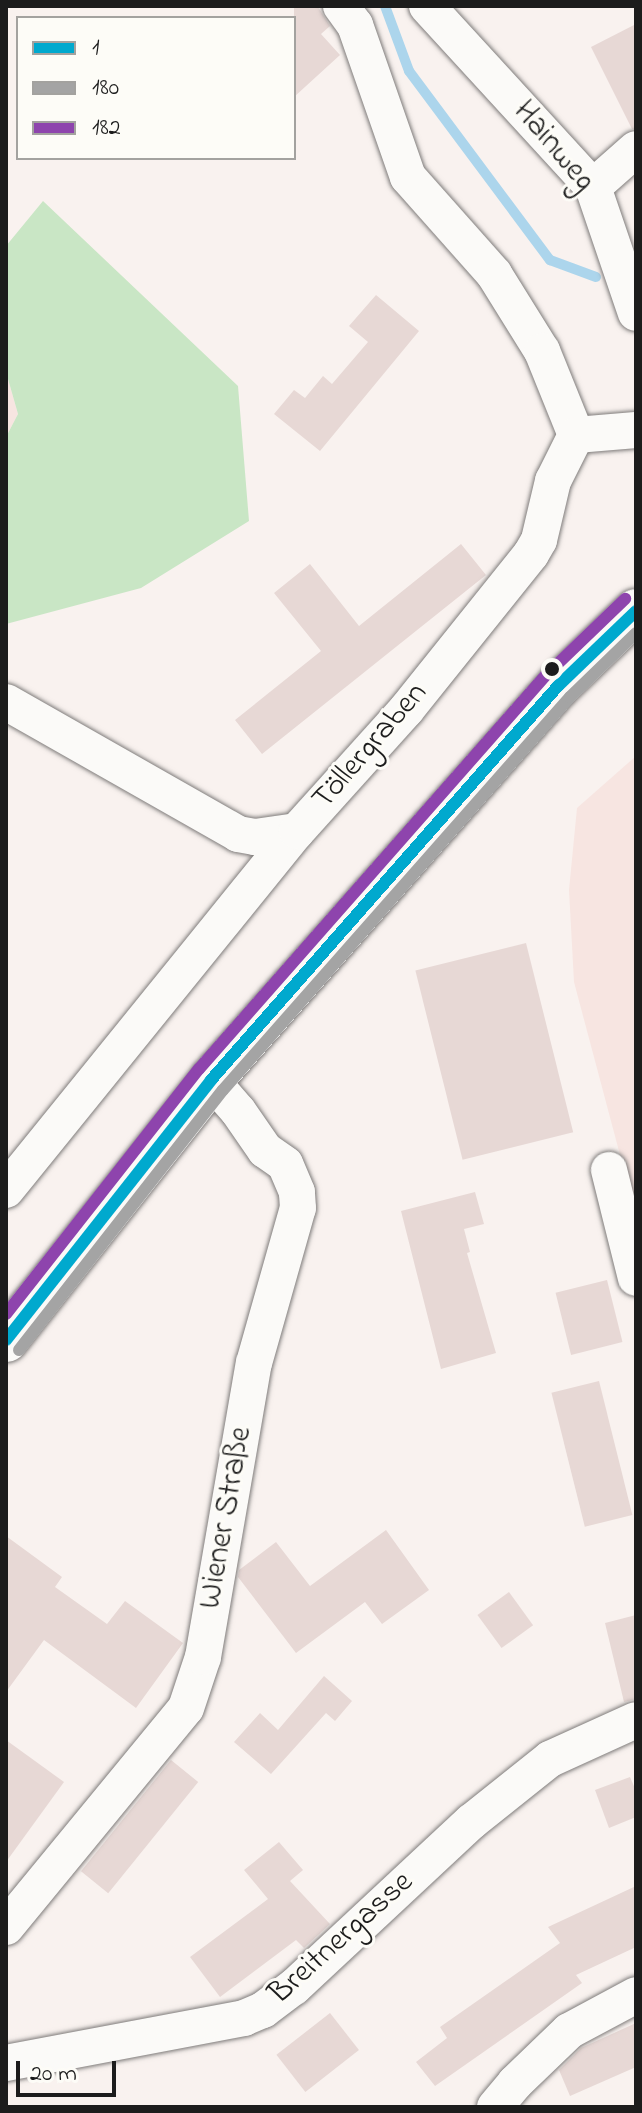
<!DOCTYPE html>
<meta charset="utf-8">
<style>
body{margin:0}
#map{position:relative;width:642px;height:2113px;overflow:hidden;background:#f9f2ef;font-family:"Indie Flower",sans-serif}
div>[style]{position:absolute}
[style*='--x']{left:calc(var(--x)*1px);top:calc(var(--y)*1px);width:calc(var(--w)*1px);rotate:calc(var(--a)*1deg)}
.built>*{inset:0;background:#f7e5e1}
.green>*{inset:0;background:#c9e6c5}
.stream>*{height:10px;margin:-5px;padding:0 5px;transform-origin:5px;border-radius:5px;background:#acd5ec}
.building>*{inset:0;background:#e7d8d5;transform-origin:0 0}
.roads{filter:drop-shadow(0 0 2px #7f7c7b) drop-shadow(0 0 2px #7f7c7b)}
.minor>*{height:36px;margin:-18px;padding:0 18px;transform-origin:18px;border-radius:18px;background:#fbfaf8}
.major>*{height:44px;margin:-22px;padding:0 22px;transform-origin:22px;border-radius:22px;background:#fbfaf8}
.bus-1>*{height:12px;margin:-6px;padding:0 6px;transform-origin:6px;border-radius:6px;background:#00a9ce}
.bus-2>*{height:12px;margin:-6px;padding:0 6px;transform-origin:6px;border-radius:6px;background:#a4a4a4}
.bus-3>*{height:12px;margin:-6px;padding:0 6px;transform-origin:6px;border-radius:6px;background:#8e44ad}
.dots>*{width:22px;height:22px;translate:-50% -50%;box-sizing:border-box;border:4px solid #fdfcf7;border-radius:50%}
span{translate:-50% -50%;white-space:nowrap;text-align:center;line-height:1.15;-webkit-text-stroke:6px #fdfcf7;paint-order:stroke}
.street-label{font-size:32px;color:#1c1c1c}
.frame{position:absolute;inset:0;border:8px solid #1c1c1c;pointer-events:none}
.legend{position:absolute;left:16px;top:16px;width:280px;height:144px;box-sizing:border-box;background:#fdfcf7;border:2px solid #a3a29f;margin:0;padding:10px 14px;list-style:none;font-size:24px;color:#1c1c1c}
.legend li{display:flex;align-items:center;gap:16px;height:40px}
.legend b{width:40px;border:2px solid #a3a29f}
.scale{position:absolute;left:16px;top:2061px;width:100px;height:36px;box-sizing:border-box;border:4px solid #1c1c1c;border-top:0;padding-left:10px;font-size:24px;line-height:28px;white-space:nowrap;color:#1c1c1c;-webkit-text-stroke:6px #fdfcf7;paint-order:stroke}
</style>
<div id="map">
<div class="built">
<i style="clip-path:polygon(6px 372px,18px 414px,6px 437px)"></i>
<i style="clip-path:polygon(636px 756px,636px 1215px,574px 982px,569px 890px,577px 808px)"></i>
</div>
<div class="green">
<i style="clip-path:polygon(43px 201px,238px 386px,249px 521px,141px 588px,6px 624px,6px 437px,18px 414px,6px 372px,6px 246px)"></i>
</div>
<div class="stream">
<i style="--x:385;--y:6;--w:69;--a:69.7"></i>
<i style="--x:409;--y:71;--w:236;--a:53.3"></i>
<i style="--x:550;--y:260;--w:49;--a:20.3"></i>
</div>
<div class="building">
<i style="clip-path:polygon(294px 6px,317px 6px,320px 10px,330px 26px,321px 34px,340px 55px,294px 97px)"></i>
<i style="clip-path:polygon(636px 24px,636px 129px,632px 129px,591px 47px)"></i>
<i style="clip-path:polygon(376px 295px,419px 331px,320px 451px,274px 414px,294px 390px,305px 398px,323px 376px,332px 384px,368px 342px,349px 326px)"></i>
<i style="clip-path:polygon(461px 544px,486px 575px,262px 754px,235px 720px,321px 651px,274px 593px,310px 564px,359px 626px)"></i>
<i style="left:526px;top:943px;width:195px;height:114px;rotate:76deg"></i>
<i style="clip-path:polygon(475px 1192px,484px 1224px,464px 1229px,470px 1252px,467px 1253px,496px 1353px,441px 1369px,401px 1211px)"></i>
<i style="left:607px;top:1280px;width:64px;height:53px;rotate:76deg"></i>
<i style="left:599px;top:1381px;width:138px;height:49px;rotate:76deg"></i>
<i style="clip-path:polygon(386px 1530px,429px 1590px,382px 1624px,365px 1602px,296px 1653px,238px 1577px,239px 1570px,276px 1542px,310px 1586px)"></i>
<i style="clip-path:polygon(6px 1536px,62px 1577px,55px 1587px,107px 1624px,125px 1601px,183px 1643px,136px 1708px,44px 1640px,6px 1692px)"></i>
<i style="left:509px;top:1592px;width:41px;height:39px;rotate:54deg"></i>
<i style="clip-path:polygon(636px 1615px,636px 1699px,624px 1702px,605px 1623px)"></i>
<i style="clip-path:polygon(324px 1676px,352px 1701px,335px 1721px,326px 1713px,271px 1774px,234px 1742px,260px 1713px,278px 1730px)"></i>
<i style="clip-path:polygon(6px 1740px,64px 1782px,6px 1862px)"></i>
<i style="left:171px;top:1760px;width:35px;height:143px;rotate:39deg"></i>
<i style="clip-path:polygon(630px 1777px,636px 1791px,636px 1817px,609px 1828px,595px 1790px)"></i>
<i style="clip-path:polygon(279px 1842px,303px 1870px,290px 1881px,330px 1924px,304px 1948px,296px 1940px,220px 1997px,190px 1957px,268px 1899px,244px 1870px)"></i>
<i style="clip-path:polygon(636px 1886px,636px 1947px,576px 1975px,582px 1983px,435px 2086px,416px 2062px,447px 2038px,440px 2027px,560px 1943px,548px 1927px)"></i>
<i style="left:330px;top:2013px;width:47px;height:68px;rotate:52deg"></i>
<i style="clip-path:polygon(636px 2023px,636px 2067px,570px 2096px,559px 2070px,581px 2048px)"></i>
</div>
<div class="roads">
<div class="minor">
<i style="--x:341;--y:6;--w:24;--a:54"></i>
<i style="--x:355;--y:25;--w:161;--a:70.8"></i>
<i style="--x:408;--y:177;--w:130;--a:48.4"></i>
<i style="--x:494;--y:274;--w:91;--a:58.1"></i>
<i style="--x:542;--y:351;--w:91;--a:68"></i>
<i style="--x:427;--y:6;--w:246;--a:47.5"></i>
<i style="--x:593;--y:187;--w:133;--a:71.2"></i>
<i style="--x:593;--y:187;--w:57;--a:-41.5"></i>
<i style="--x:6;--y:702;--w:267;--a:29.6"></i>
<i style="--x:238;--y:834;--w:17;--a:10"></i>
<i style="--x:255;--y:837;--w:42;--a:-8.1"></i>
<i style="--x:609;--y:1170;--w:111;--a:76"></i>
<i style="--x:6;--y:1190;--w:462;--a:-51"></i>
<i style="--x:297;--y:831;--w:163;--a:-48"></i>
<i style="--x:406;--y:710;--w:200;--a:-51.3"></i>
<i style="--x:531;--y:554;--w:16;--a:-60"></i>
<i style="--x:539;--y:540;--w:61;--a:-76.7"></i>
<i style="--x:553;--y:481;--w:51;--a:-63.4"></i>
<i style="--x:576;--y:435;--w:60;--a:-4.8"></i>
<i style="--x:6;--y:1927;--w:283;--a:-50.6"></i>
<i style="--x:186;--y:1708;--w:54;--a:-71.6"></i>
<i style="--x:203;--y:1657;--w:298;--a:-80.2"></i>
<i style="--x:254;--y:1363;--w:161;--a:-74.2"></i>
<i style="--x:298;--y:1208;--w:16;--a:-94"></i>
<i style="--x:297;--y:1192;--w:30;--a:-113"></i>
<i style="--x:285;--y:1164;--w:24;--a:-145"></i>
<i style="--x:265;--y:1150;--w:47;--a:-124.7"></i>
<i style="--x:238;--y:1111;--w:41;--a:-131.1"></i>
<i style="--x:6;--y:2063;--w:242;--a:-10.7"></i>
<i style="--x:244;--y:2018;--w:21;--a:-23"></i>
<i style="--x:263;--y:2010;--w:39;--a:-37"></i>
<i style="--x:294;--y:1987;--w:242;--a:-43"></i>
<i style="--x:471;--y:1822;--w:101;--a:-38.6"></i>
<i style="--x:550;--y:1759;--w:94;--a:-24.4"></i>
<i style="--x:495;--y:2107;--w:31;--a:-50"></i>
<i style="--x:515;--y:2083;--w:75;--a:-43.9"></i>
<i style="--x:569;--y:2031;--w:76;--a:-28.2"></i>
</div>
<div class="major">
<i style="--x:6;--y:1340;--w:331;--a:-51.7"></i>
<i style="--x:211;--y:1080;--w:525;--a:-48.63"></i>
<i style="--x:558;--y:686;--w:108;--a:-43.9"></i>
</div>
</div>
<div class="bus-1">
<i style="--x:6;--y:1340;--w:331;--a:-51.7"></i>
<i style="--x:211;--y:1080;--w:525;--a:-48.63"></i>
<i style="--x:558;--y:686;--w:108;--a:-43.9"></i>
</div>
<div class="bus-2">
<i style="--x:19;--y:1350;--w:330;--a:-51.9"></i>
<i style="--x:223;--y:1090;--w:524;--a:-48.56"></i>
<i style="--x:570;--y:697;--w:92;--a:-44.1"></i>
</div>
<div class="bus-3">
<i style="--x:6;--y:1314;--w:312;--a:-51.8"></i>
<i style="--x:199;--y:1069;--w:525;--a:-48.63"></i>
<i style="--x:546;--y:675;--w:110;--a:-43.9"></i>
</div>
<div class="dots">
<i style="left:552px;top:669px;background:#1c1c1c"></i>
</div>
<div class="street-label">
<span style="left:553px;top:147px;rotate:50deg">Hainweg</span>
<span style="left:371px;top:747px;rotate:-49deg">Töllergraben</span>
<span style="left:227px;top:1518px;rotate:-80deg">Wiener Straße</span>
<span style="left:342px;top:1939px;rotate:-42deg">Breitnergasse</span>
</div>
<div class="frame"></div>
<ul class="legend">
<li><b style="height:10px;background:#00a9ce"></b>1</li>
<li><b style="height:10px;background:#a4a4a4"></b>180</li>
<li><b style="height:10px;background:#8e44ad"></b>182</li>
</ul>
<div class="scale">20 m</div>
</div>
